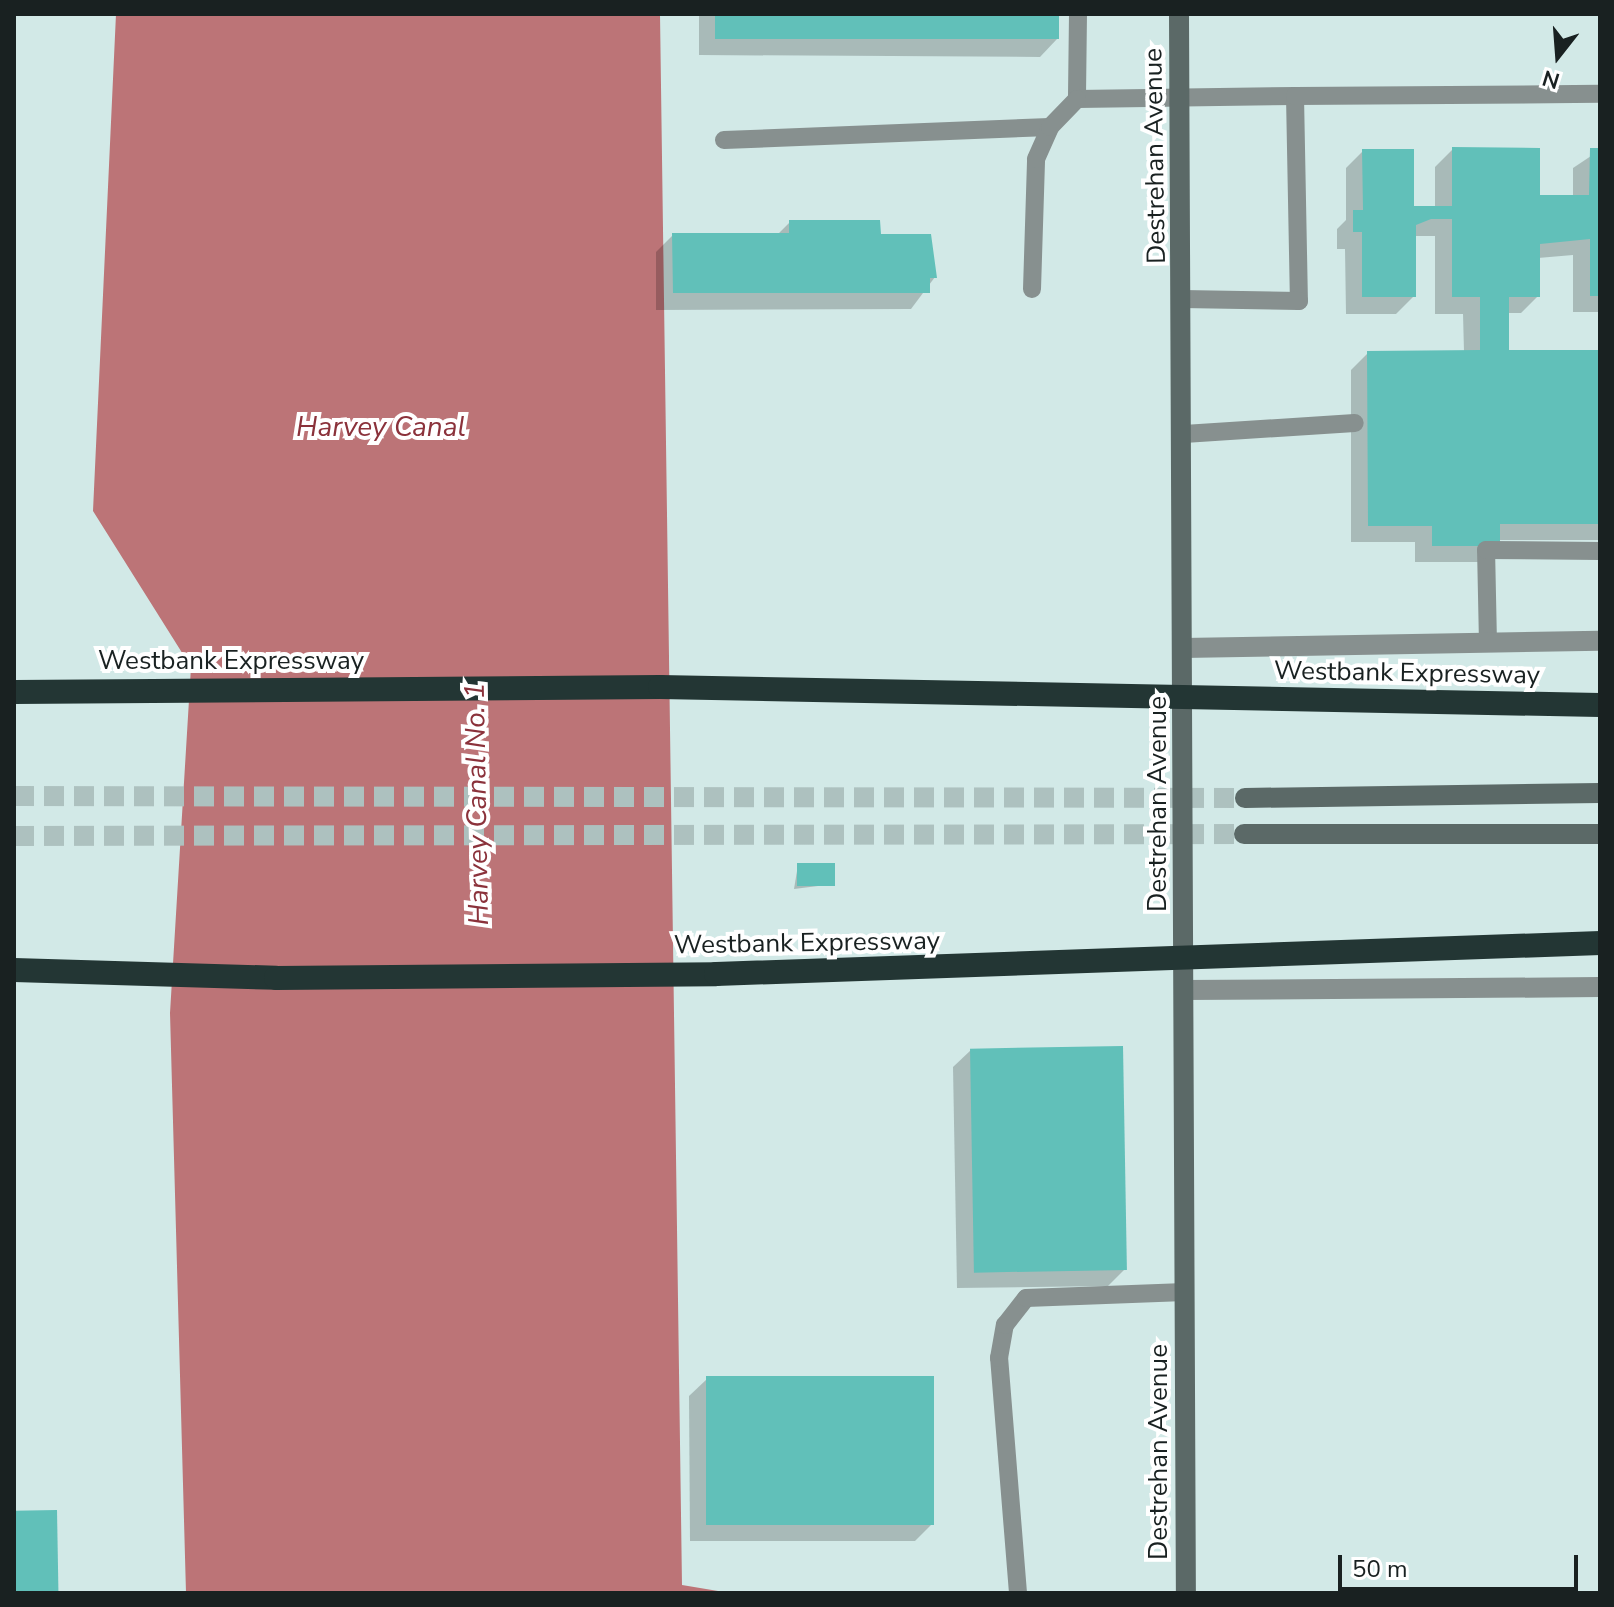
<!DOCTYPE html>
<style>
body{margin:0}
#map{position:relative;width:1614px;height:1607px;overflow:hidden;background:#d2e9e7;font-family:"Nunito Sans",sans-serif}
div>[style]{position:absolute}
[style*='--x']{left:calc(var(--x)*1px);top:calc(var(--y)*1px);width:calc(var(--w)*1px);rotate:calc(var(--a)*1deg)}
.water>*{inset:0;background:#bc7477}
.shadow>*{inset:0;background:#0003}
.building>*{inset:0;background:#61c0b9;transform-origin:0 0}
.secondary-tunnel>*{height:20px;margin-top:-10px;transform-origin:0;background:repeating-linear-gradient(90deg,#adc1bf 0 20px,transparent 0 30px)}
.service>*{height:18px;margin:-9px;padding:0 9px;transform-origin:9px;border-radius:9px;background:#87908f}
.tertiary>*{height:20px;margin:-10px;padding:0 10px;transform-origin:10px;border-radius:10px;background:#87908f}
.secondary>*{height:20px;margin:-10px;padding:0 10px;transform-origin:10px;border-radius:10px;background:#5b6967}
.motorway-bridge>*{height:24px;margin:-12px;padding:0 12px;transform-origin:12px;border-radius:12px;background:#233634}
span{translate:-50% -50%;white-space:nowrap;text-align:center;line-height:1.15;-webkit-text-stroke:8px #fff;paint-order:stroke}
.street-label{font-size:26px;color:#192121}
.water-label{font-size:28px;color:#8b323b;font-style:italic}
.frame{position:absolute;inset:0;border:16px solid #192121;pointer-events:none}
.north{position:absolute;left:1518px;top:16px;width:80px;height:80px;-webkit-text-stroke:6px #fff;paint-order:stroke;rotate:197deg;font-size:22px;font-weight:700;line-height:32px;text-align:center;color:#192121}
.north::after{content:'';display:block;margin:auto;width:28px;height:36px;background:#192121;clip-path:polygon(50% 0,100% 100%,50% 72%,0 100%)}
.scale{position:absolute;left:1338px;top:1555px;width:240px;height:36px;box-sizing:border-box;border:4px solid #192121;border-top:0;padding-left:10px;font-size:24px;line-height:28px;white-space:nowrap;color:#192121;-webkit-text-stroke:6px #fff;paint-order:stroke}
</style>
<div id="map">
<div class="water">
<i style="clip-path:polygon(116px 14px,660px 14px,682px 1585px,730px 1593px,186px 1593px,170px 1013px,191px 667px,93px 511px)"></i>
</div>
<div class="shadow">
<i style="clip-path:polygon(699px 14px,1057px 14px,1057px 39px,1040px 57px,699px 55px)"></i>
<i style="clip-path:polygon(1453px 149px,1538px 197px,1573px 197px,1573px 168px,1600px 150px,1600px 312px,1573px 312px,1573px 255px,1538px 258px,1538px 296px,1521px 313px,1507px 313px,1507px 352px,1600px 352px,1600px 540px,1498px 540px,1481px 562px,1415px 562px,1415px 542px,1351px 542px,1351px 370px,1368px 353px,1464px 352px,1463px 314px,1435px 314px,1435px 236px,1414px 236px,1414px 296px,1396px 314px,1346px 314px,1345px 249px,1337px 249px,1337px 229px,1346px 220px,1346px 168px,1363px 151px,1412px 208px,1435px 208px,1435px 167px)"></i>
<i style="clip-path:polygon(790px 222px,879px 236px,935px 277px,911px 309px,656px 310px,656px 252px,673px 235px,777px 235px)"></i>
<i style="clip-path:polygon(798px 865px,834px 884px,794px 889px)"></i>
<i style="clip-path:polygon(971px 1050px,1125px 1269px,1108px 1286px,957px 1288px,953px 1067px)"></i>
<i style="clip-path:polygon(707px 1379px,932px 1524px,915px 1541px,690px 1541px,689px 1396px)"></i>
</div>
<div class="building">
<i style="left:715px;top:14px;width:344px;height:25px"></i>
<i style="clip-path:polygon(1452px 147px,1540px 148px,1540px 195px,1589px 195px,1590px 148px,1600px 148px,1600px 296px,1590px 296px,1590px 239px,1540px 244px,1540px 297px,1509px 297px,1509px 350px,1600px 350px,1600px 524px,1500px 524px,1500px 546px,1432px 546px,1432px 526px,1368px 526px,1367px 351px,1480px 350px,1480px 297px,1452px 297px,1452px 219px,1431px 219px,1416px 225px,1416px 297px,1362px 297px,1362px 232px,1353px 232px,1353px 210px,1363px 210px,1362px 149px,1414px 149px,1414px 206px,1452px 206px)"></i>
<i style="clip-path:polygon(789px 220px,880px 220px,881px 234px,931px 234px,937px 278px,930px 278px,930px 293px,673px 293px,672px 233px,789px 233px)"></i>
<i style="left:797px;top:863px;width:38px;height:23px"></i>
<i style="left:1123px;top:1046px;width:224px;height:153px;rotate:89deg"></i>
<i style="left:934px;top:1376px;width:149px;height:228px;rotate:90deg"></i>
<i style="left:57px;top:1510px;width:83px;height:43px;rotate:89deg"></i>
</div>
<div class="secondary-tunnel">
<i style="--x:14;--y:796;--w:1231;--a:0.09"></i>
<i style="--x:14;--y:836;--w:1230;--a:-0.09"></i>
</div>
<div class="service">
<i style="--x:1078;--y:14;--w:85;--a:90.7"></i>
<i style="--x:1077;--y:99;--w:218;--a:-0.8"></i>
<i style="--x:1295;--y:96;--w:205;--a:88.9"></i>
<i style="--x:1299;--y:301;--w:117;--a:-179"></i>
<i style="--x:1295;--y:96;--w:305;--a:-0.4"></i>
<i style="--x:724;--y:140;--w:326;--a:-2.3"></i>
<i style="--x:1032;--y:289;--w:130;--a:-88.2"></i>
<i style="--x:1036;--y:159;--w:35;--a:-66"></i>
<i style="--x:1050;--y:127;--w:39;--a:-46"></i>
<i style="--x:1184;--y:434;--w:171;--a:-3.7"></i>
<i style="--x:1488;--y:643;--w:93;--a:-91.2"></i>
<i style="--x:1486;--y:550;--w:114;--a:0.5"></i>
<i style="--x:1018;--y:1593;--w:236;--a:-94.6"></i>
<i style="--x:999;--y:1358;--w:34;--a:-80"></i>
<i style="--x:1005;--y:1325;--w:34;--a:-52"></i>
<i style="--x:1026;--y:1298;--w:159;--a:-2.2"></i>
</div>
<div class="tertiary">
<i style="--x:1183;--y:648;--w:417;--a:-1"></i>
<i style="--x:1184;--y:990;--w:416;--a:-0.4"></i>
</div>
<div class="secondary">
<i style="--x:1179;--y:14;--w:1579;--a:89.75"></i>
<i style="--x:1245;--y:798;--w:355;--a:-0.8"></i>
<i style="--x:1244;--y:834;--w:356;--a:0"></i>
</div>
<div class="motorway-bridge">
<i style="--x:14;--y:692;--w:646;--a:-0.44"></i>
<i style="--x:660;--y:687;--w:940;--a:1.1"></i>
<i style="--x:14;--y:970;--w:262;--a:1.7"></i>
<i style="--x:276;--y:978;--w:440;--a:-0.5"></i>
<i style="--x:716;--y:974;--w:885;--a:-2.01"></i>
</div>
<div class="street-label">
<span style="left:1155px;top:156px;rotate:-91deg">Destrehan Avenue</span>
<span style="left:231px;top:661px">Westbank Expressway</span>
<span style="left:1407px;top:673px;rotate:1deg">Westbank Expressway</span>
<span style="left:1158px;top:804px;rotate:-90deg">Destrehan Avenue</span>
<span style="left:807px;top:943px;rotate:-1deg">Westbank Expressway</span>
<span style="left:1159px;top:1452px;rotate:-90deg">Destrehan Avenue</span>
</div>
<div class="water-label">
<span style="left:381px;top:427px">Harvey Canal</span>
<span style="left:477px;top:804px;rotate:-91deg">Harvey Canal No. 1</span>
</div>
<div class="frame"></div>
<div class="north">N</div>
<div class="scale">50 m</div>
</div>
